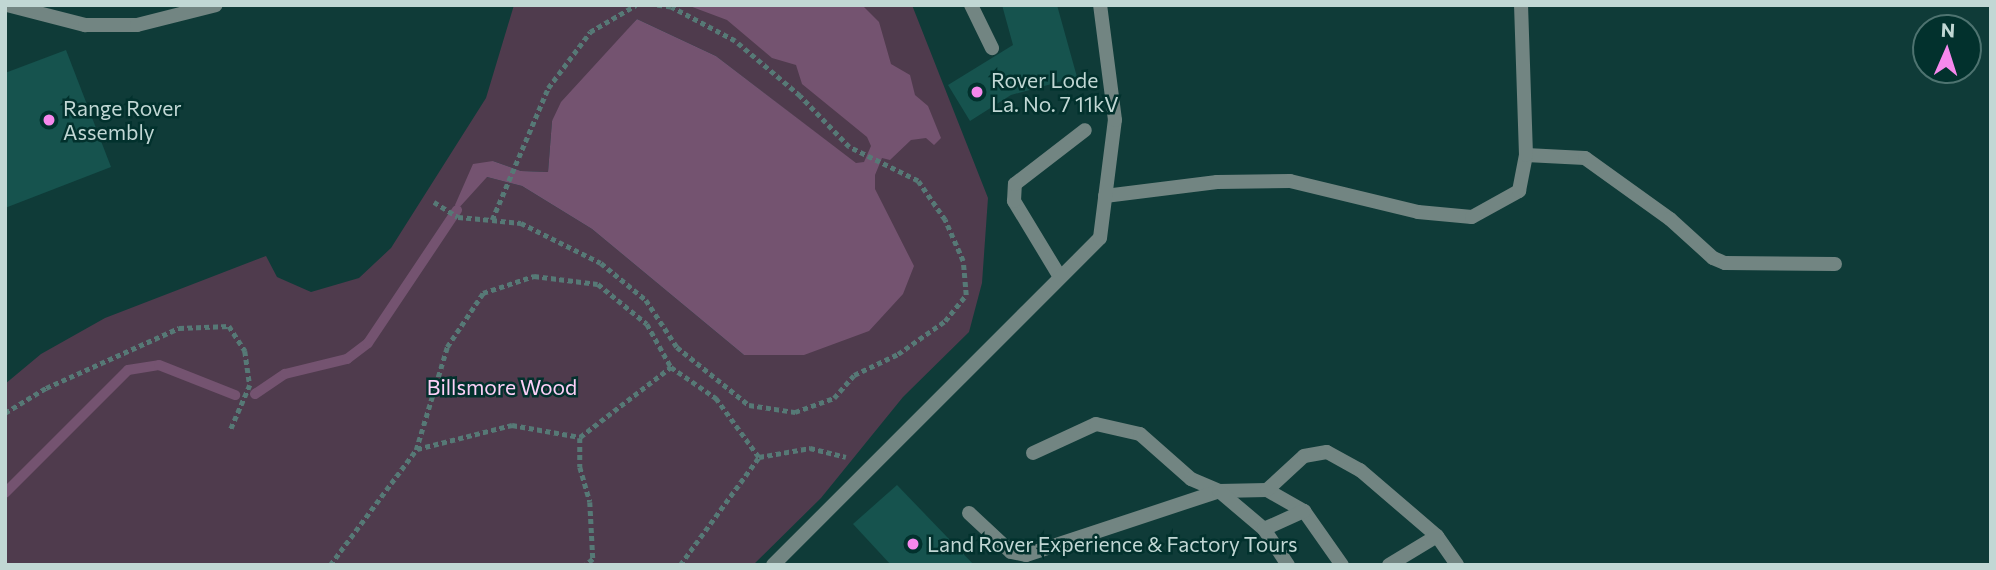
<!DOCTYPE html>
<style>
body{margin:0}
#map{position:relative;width:1996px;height:570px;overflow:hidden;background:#0f3b38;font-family:Commissioner,sans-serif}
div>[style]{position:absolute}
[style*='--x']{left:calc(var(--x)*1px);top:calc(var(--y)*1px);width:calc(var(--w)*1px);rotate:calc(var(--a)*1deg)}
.green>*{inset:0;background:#4f3b4d}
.water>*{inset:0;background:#745370}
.stream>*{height:10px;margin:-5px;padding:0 5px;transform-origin:5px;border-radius:5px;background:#745370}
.building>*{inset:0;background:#16534e}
.path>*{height:4.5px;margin-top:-2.25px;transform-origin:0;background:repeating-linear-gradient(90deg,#567976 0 5px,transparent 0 8.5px)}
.lane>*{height:14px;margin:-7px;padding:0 7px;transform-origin:7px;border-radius:7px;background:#728582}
.dots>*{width:19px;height:19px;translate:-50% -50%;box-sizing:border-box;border:4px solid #02312d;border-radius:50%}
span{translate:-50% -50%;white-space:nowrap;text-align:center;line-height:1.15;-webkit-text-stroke:5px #02312d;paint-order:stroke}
.poi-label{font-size:21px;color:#c1d7d4}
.left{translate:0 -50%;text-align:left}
.park-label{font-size:21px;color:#fdd0f8}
.frame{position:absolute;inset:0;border:7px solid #c1d7d4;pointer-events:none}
.north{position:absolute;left:1912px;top:14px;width:70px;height:70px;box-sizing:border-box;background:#02312d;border:2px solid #4e7370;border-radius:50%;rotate:3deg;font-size:19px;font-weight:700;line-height:28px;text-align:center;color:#c1d7d4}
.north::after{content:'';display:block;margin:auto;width:24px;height:32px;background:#f688ed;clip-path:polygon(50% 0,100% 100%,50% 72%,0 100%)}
</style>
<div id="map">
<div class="green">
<i style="clip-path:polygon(evenodd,514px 5px,912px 5px,988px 198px,982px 283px,969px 332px,903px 397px,821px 498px,753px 565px,5px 565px,5px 384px,41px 354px,105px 318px,266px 256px,277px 277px,311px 292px,359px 278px,391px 248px,486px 98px,514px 5px,637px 19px,716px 56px,856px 164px,744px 355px,592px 229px,522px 186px,487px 177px,493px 161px,521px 171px,548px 172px,552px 121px,637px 19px)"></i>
</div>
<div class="water">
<i style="clip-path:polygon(687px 5px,862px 5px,879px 22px,891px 64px,910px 75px,915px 95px,928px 106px,941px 138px,934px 145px,926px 138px,911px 140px,890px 160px,882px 158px,875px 175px,875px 189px,914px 266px,903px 294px,869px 331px,804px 355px,744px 355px,592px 229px,522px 186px,487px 177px,457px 210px,455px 205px,473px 164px,493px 161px,521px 171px,548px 172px,552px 121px,561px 102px,637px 19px,716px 56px,856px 163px,864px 162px,871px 146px,867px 137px,802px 84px,796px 65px,772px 58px,727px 20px)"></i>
</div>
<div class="stream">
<i style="--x:255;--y:394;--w:36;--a:-34"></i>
<i style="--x:285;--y:374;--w:64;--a:-13.6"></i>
<i style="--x:347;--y:359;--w:26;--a:-37"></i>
<i style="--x:368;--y:343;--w:160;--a:-56.2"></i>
<i style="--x:5;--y:493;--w:174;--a:-45"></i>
<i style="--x:128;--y:370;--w:31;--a:-9"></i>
<i style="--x:159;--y:365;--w:82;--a:21.5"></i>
</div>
<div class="building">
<i style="clip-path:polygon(1002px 5px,1057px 5px,1077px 77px,1011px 95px,970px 121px,948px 85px,1013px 45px)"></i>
<i style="clip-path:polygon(66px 50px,111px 167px,5px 208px,5px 73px)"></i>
<i style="clip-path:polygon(897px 485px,974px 565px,891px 565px,853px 524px)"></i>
</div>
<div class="path">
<i style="--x:434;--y:202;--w:28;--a:32"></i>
<i style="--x:458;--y:217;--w:34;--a:5"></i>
<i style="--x:492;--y:220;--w:143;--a:-67"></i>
<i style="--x:548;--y:88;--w:70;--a:-53.1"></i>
<i style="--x:590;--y:32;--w:53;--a:-30.4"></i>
<i style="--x:492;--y:220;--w:29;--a:6"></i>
<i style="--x:521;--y:223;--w:89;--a:26.6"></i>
<i style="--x:601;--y:263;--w:58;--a:39.4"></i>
<i style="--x:646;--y:300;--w:56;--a:56.6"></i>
<i style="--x:677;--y:347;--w:92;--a:38.9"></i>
<i style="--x:749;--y:405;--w:47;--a:8.7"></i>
<i style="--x:795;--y:412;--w:41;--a:-19.7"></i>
<i style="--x:834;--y:398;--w:30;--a:-49"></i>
<i style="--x:854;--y:375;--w:49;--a:-25.5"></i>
<i style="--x:898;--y:354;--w:57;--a:-35.1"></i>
<i style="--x:945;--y:321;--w:33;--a:-51"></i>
<i style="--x:966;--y:295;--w:34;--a:-95"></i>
<i style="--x:963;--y:261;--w:45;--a:-113.7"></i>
<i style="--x:945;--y:220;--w:47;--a:-124.7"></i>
<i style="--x:918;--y:181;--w:77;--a:-153.8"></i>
<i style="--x:849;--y:147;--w:71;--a:-133.9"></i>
<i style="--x:800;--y:96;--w:85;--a:-139.8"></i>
<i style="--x:735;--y:41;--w:72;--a:-152"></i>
<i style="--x:671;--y:7;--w:15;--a:-172"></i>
<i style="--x:5;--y:413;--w:48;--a:-31.4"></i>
<i style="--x:46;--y:388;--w:146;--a:-24.3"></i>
<i style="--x:179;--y:328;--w:50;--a:-2.3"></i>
<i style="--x:229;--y:326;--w:30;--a:57"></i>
<i style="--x:245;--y:351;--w:34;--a:82"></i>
<i style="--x:250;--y:385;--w:48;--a:113.4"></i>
<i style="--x:580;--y:438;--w:29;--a:90"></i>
<i style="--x:580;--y:467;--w:36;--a:74"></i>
<i style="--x:590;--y:502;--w:57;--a:87"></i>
<i style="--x:593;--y:559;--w:9;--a:139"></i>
<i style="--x:417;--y:449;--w:98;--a:-14.2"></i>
<i style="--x:512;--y:425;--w:69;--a:10"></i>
<i style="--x:580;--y:437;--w:115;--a:-37.6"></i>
<i style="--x:330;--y:565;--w:144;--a:-53.2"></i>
<i style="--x:416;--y:450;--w:108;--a:-73.2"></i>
<i style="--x:447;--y:347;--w:65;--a:-56.3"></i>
<i style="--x:483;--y:293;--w:54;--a:-18.4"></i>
<i style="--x:534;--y:276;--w:64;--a:7.1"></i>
<i style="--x:598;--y:284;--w:63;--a:39.2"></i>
<i style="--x:647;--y:324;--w:49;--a:60.8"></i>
<i style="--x:671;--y:367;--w:55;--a:34.6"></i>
<i style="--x:716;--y:398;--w:73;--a:53.9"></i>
<i style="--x:759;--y:457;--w:52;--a:-10"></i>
<i style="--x:810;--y:448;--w:37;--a:14"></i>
<i style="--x:680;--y:565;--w:134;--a:-53.8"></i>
</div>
<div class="lane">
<i style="--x:7;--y:5;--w:81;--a:14.4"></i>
<i style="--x:85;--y:25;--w:52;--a:0"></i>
<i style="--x:137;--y:25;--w:81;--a:-14.2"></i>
<i style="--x:971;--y:5;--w:48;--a:64"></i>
<i style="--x:1526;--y:155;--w:59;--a:2.9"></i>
<i style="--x:1585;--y:158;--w:105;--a:35.7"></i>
<i style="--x:1670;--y:219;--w:58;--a:42.2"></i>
<i style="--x:1713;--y:258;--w:13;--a:23"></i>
<i style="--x:1725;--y:263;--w:110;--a:0.5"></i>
<i style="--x:1105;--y:196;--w:113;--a:-7.1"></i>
<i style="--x:1217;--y:182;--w:73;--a:-0.8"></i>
<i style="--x:1290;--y:181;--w:132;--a:13.6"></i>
<i style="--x:1418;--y:212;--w:54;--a:5.3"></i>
<i style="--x:1472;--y:217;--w:54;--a:-29"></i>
<i style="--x:1519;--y:191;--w:37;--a:-79"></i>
<i style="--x:1526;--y:155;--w:150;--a:-91.9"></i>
<i style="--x:1060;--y:277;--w:89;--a:-121.2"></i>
<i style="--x:1014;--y:201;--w:17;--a:-87"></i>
<i style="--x:1015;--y:184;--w:88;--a:-37.6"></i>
<i style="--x:1033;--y:453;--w:69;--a:-24.7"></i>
<i style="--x:1096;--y:424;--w:45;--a:12.8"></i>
<i style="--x:1140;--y:434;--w:68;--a:41.4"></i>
<i style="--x:1191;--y:479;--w:30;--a:23"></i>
<i style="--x:1219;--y:491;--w:48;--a:-1.2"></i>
<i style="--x:1267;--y:490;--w:43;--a:29.6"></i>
<i style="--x:1304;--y:511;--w:66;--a:54.9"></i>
<i style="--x:1267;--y:490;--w:50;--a:-42.6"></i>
<i style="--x:1304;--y:456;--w:23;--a:-10"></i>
<i style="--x:1327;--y:452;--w:38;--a:29"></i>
<i style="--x:1360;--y:470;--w:101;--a:40.6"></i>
<i style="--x:1437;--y:536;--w:35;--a:55"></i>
<i style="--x:969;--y:513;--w:57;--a:42.9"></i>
<i style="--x:1011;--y:552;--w:15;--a:11"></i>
<i style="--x:1026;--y:555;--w:203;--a:-18.3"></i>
<i style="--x:1219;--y:491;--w:59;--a:40.2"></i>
<i style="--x:1264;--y:529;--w:43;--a:56.3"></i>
<i style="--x:1264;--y:529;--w:44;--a:-24.2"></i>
<i style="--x:773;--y:565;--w:462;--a:-45"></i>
<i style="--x:1100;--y:238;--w:119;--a:-82.8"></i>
<i style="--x:1115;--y:120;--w:116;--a:-97.4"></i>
<i style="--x:1389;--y:565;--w:56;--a:-31.1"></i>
</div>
<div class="dots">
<i style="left:977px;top:92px;background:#f688ed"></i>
<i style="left:49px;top:120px;background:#f688ed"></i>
<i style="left:913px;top:544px;background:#f688ed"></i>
</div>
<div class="poi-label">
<span class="left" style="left:991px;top:92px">Rover Lode<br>La. No. 7 11kV</span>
<span class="left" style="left:63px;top:120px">Range Rover<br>Assembly</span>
<span class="left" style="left:927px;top:544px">Land Rover Experience &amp; Factory Tours</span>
</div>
<div class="park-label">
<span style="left:502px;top:387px">Billsmore Wood</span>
</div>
<div class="frame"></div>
<div class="north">N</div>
</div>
